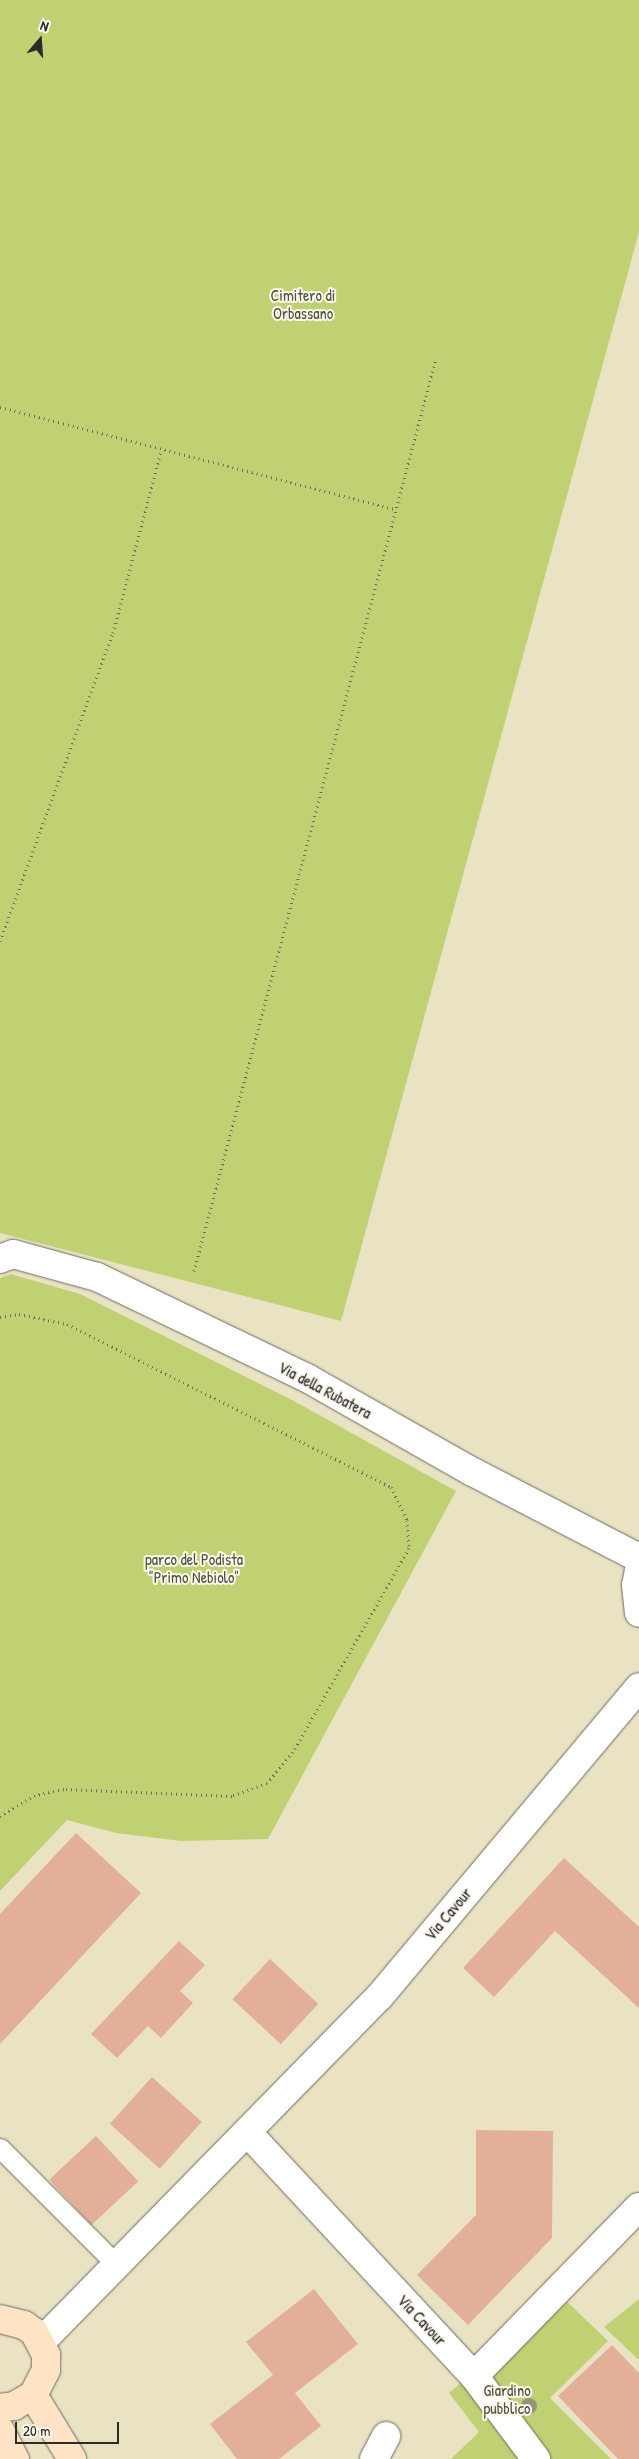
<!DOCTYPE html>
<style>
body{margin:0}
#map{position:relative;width:639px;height:2459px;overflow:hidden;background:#eae3c3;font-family:"Patrick Hand",sans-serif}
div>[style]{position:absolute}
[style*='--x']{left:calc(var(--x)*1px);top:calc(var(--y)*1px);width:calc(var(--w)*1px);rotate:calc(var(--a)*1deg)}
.green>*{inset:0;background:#c0d174}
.building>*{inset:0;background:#e3af99;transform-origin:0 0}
.path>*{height:3px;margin-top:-1.5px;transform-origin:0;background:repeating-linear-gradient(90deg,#6e6b60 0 1px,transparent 0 5px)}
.roads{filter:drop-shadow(0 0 1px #6e6b60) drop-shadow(0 0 1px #6e6b60)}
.lane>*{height:19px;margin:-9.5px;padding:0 9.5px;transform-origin:9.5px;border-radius:9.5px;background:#fff}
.street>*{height:28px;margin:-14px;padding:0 14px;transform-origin:14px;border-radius:14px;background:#fff}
.secondary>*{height:28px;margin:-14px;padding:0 14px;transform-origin:14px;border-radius:14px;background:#fee4c5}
.trees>*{width:16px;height:16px;margin:-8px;border-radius:50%;background:#959479}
span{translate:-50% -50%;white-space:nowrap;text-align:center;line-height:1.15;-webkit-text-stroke:4px #fbf7ec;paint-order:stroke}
.park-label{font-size:16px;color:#50543d}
.street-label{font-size:16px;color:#2b2b2b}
.north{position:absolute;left:15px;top:15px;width:50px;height:50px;-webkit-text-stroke:4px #fbf7ec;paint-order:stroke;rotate:18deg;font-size:14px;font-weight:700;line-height:20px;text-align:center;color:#2b2b2b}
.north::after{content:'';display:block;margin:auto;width:18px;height:22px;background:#2b2b2b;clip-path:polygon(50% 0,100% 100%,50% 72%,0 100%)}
.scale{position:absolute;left:15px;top:2422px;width:104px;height:22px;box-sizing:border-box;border:2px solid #2b2b2b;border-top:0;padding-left:6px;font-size:15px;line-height:18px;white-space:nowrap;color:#2b2b2b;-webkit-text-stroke:4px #fbf7ec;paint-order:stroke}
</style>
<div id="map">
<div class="green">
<i style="clip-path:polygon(0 0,639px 0,639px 232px,341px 1321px,0 1233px)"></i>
<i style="clip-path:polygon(11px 1274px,80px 1294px,294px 1401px,456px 1491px,268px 1839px,181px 1841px,116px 1833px,67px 1820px,0 1891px,0 1278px)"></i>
<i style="clip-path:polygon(560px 2295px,608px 2341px,550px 2398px,611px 2459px,451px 2459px,479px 2432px,449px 2393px)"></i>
<i style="clip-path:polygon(639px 2299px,639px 2360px,604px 2327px)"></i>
</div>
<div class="building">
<i style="clip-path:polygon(76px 1833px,141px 1893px,0 2044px,0 1914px)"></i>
<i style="clip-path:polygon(564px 1858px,639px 1927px,639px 2008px,555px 1931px,494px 1997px,463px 1968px)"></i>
<i style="clip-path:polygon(179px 1941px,205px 1965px,180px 1991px,193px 2003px,161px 2038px,148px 2026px,117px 2058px,91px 2034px)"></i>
<i style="left:270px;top:1959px;width:66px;height:55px;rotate:43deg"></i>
<i style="left:152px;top:2077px;width:67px;height:63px;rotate:42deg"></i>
<i style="clip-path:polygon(476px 2130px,553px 2131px,552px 2238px,468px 2325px,417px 2275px,476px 2215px)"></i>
<i style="left:96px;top:2136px;width:62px;height:64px;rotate:47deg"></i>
<i style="clip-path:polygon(314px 2289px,358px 2344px,295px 2393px,321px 2426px,279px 2459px,237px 2459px,210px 2424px,273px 2375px,246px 2342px)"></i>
<i style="clip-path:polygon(612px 2345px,639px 2373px,639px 2459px,618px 2459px,558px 2396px)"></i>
</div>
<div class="path">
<i style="--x:0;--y:407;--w:407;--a:14.5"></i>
<i style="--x:0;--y:941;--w:328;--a:-69.9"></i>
<i style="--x:113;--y:633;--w:188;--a:-75.2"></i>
<i style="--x:194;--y:1271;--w:945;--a:-75.15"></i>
<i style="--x:0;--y:1317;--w:19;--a:-9"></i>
<i style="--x:19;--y:1314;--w:49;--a:11.8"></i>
<i style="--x:67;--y:1324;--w:363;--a:26.7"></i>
<i style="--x:391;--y:1487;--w:37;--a:64"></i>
<i style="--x:407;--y:1520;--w:28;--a:86"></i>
<i style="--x:409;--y:1548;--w:235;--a:119.6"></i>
<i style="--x:293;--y:1752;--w:40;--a:130"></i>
<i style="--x:267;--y:1783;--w:37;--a:160"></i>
<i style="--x:232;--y:1796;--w:168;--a:-177.6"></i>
<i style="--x:64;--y:1789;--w:30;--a:168"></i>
<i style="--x:35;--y:1795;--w:41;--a:149"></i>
</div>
<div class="roads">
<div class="lane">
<i style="--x:0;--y:2148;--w:164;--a:45"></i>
</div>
<div class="street">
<i style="--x:0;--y:1259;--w:14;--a:-21"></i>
<i style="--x:13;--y:1254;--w:87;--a:15.3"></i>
<i style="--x:97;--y:1277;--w:233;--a:25.7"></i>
<i style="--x:307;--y:1378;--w:189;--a:29.6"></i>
<i style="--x:471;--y:1471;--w:189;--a:27.4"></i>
<i style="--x:639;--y:1570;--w:15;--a:101"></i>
<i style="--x:636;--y:1585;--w:28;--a:84"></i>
<i style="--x:248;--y:2133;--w:332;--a:47.1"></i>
<i style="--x:474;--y:2376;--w:104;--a:53.2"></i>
<i style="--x:41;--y:2342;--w:484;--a:-45.6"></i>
<i style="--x:380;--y:1996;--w:403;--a:-50"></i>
<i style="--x:474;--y:2376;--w:236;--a:-45.7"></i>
<i style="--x:374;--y:2459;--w:26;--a:-62"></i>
</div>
<div class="secondary">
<i style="--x:0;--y:2319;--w:25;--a:14"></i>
<i style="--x:24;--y:2325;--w:12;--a:35"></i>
<i style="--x:34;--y:2332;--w:26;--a:62"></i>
<i style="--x:46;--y:2355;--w:15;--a:90"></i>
<i style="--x:46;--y:2370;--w:28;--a:117"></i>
<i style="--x:33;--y:2395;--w:22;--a:150"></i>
<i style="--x:14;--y:2406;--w:14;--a:172"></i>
<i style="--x:33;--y:2395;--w:75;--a:58.6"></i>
<i style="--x:0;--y:2430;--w:33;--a:63"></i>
</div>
</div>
<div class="trees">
<i style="left:529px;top:2406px"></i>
</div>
<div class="park-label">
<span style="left:303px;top:304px">Cimitero di<br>Orbassano</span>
<span style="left:194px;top:1568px">parco del Podista<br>"Primo Nebiolo"</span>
<span style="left:507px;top:2399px">Giardino<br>pubblico</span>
</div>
<div class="street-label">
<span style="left:325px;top:1390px;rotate:28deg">Via della Rubatera</span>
<span style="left:448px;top:1914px;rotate:-50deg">Via Cavour</span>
<span style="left:422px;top:2320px;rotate:47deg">Via Cavour</span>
</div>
<div class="north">N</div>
<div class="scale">20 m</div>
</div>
